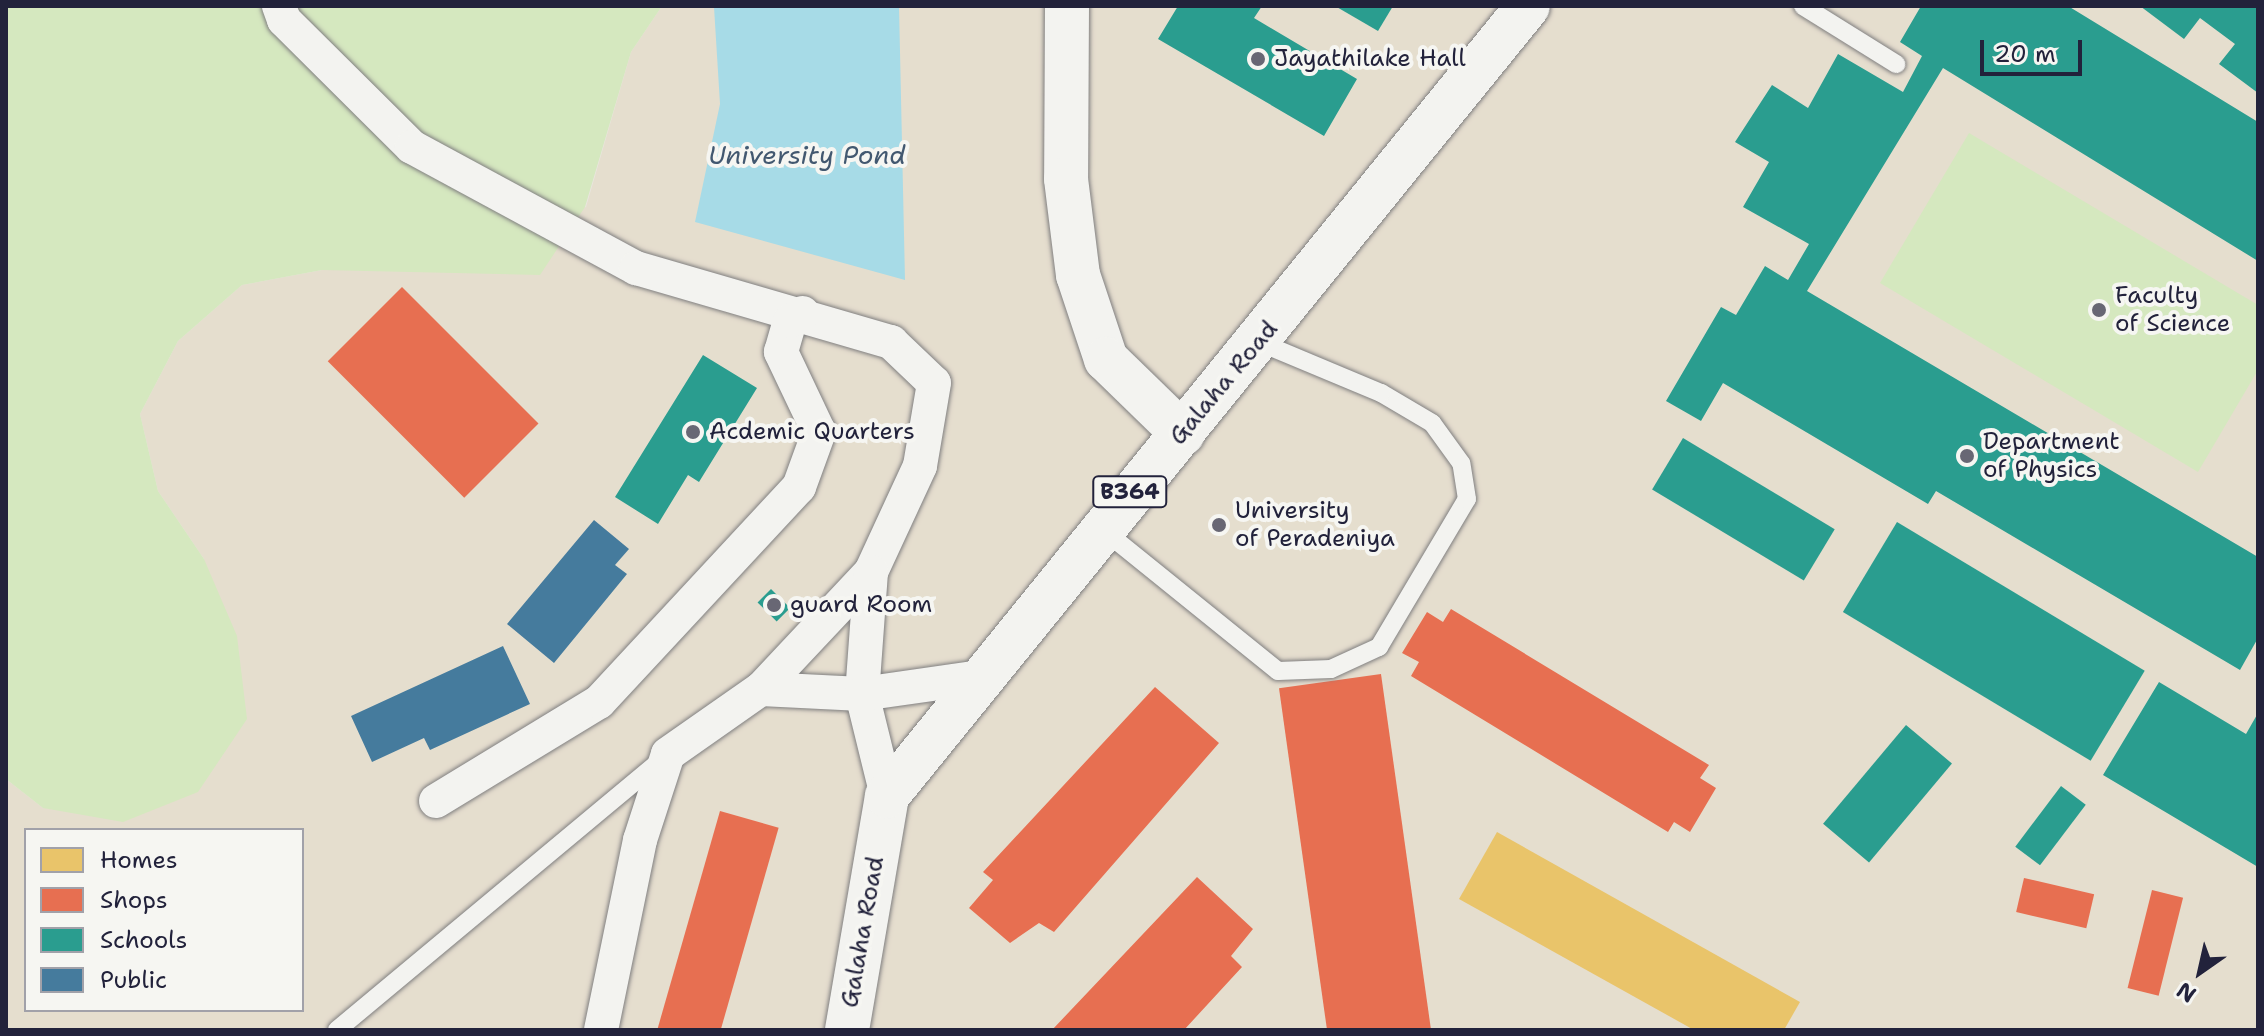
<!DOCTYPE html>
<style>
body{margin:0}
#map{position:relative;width:2264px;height:1036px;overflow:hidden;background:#e9e6df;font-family:"Shantell Sans",sans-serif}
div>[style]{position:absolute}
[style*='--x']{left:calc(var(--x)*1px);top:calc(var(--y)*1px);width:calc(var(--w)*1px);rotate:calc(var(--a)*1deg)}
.built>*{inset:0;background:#e5dece}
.green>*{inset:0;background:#d5e8bf}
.water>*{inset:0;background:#a7dbe7}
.homes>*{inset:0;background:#e9c46a}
.shops>*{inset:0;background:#e76f51;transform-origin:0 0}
.schools>*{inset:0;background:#2a9d8f;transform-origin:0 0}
.public>*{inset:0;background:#457b9d}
.roads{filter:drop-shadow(0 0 2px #807f80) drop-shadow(0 0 2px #807f80)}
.service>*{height:18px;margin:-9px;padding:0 9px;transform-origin:9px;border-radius:9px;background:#f3f3f0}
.minor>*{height:34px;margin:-17px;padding:0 17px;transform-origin:17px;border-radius:17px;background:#f3f3f0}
.tertiary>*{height:44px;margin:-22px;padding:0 22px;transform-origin:22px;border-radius:22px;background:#f3f3f0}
.primary>*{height:44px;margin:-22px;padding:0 22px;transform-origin:22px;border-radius:22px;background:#f3f3f0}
.dots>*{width:22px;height:22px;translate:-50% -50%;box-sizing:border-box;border:4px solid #f6f6f2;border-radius:50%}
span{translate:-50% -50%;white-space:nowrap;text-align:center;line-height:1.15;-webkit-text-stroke:8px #f6f6f2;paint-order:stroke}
.shield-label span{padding:2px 6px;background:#f6f6f2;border:2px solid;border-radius:6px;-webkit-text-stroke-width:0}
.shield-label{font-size:22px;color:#22223b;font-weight:700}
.poi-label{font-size:24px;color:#22223b}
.left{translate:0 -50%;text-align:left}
.street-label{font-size:24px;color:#22223b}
.water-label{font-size:26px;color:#425870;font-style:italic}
.frame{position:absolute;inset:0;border:8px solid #22223b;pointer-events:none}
.legend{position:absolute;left:24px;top:828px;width:280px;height:184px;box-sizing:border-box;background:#f6f6f2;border:2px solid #a1a1a9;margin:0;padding:10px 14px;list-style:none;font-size:24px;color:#22223b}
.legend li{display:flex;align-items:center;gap:16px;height:40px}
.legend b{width:40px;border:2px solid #a1a1a9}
.north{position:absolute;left:2160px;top:932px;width:80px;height:80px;-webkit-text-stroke:6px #f6f6f2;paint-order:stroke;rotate:214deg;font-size:22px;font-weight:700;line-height:32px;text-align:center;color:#22223b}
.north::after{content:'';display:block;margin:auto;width:28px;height:36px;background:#22223b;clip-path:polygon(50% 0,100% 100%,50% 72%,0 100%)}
.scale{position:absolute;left:1980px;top:40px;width:102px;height:36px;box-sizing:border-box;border:4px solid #22223b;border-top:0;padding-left:10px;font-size:24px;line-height:28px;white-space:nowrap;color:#22223b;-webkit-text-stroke:6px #f6f6f2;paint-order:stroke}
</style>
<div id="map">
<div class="built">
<i style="clip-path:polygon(evenodd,662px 6px,2258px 6px,2258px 1030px,6px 1030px,6px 779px,43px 808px,204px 559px,158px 491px,140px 414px,178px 341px,242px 285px,322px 270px,403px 270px,586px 207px,631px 52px,662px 6px,26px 830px,302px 830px,302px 1010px,26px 1010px,26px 830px)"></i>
</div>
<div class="green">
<i style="clip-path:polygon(6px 6px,662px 6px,631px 52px,585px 207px,540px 275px,322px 270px,242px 285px,178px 341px,140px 414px,158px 491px,204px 559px,237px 636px,247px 719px,198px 792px,123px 822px,43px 808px,6px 779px)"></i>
<i style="clip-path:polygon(1969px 133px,2258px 305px,2258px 370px,2198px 472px,1880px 283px)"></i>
</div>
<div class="water">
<i style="clip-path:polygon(789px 6px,899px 6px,905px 280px,695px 222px,720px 104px,714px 7px)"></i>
</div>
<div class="homes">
<i style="clip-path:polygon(1497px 832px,1800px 1002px,1784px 1030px,1694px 1030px,1459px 899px)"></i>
</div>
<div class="shops">
<i style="left:402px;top:287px;width:193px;height:105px;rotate:45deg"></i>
<i style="clip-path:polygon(1451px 609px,1709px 765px,1700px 778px,1716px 788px,1690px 832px,1674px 822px,1668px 832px,1411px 676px,1419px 662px,1402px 653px,1427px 612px,1443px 622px)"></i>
<i style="left:1381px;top:674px;width:359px;height:103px;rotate:82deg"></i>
<i style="clip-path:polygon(1155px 687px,1219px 743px,1054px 932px,1039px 923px,1010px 943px,969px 908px,993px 880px,983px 872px)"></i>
<i style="left:720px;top:811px;width:61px;height:228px;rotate:16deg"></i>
<i style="clip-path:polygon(1197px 877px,1253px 929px,1231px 956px,1242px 967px,1184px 1030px,1052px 1030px)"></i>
<i style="left:2024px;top:878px;width:72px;height:35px;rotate:13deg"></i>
<i style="left:2152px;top:890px;width:32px;height:101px;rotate:14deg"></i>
</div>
<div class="schools">
<i style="clip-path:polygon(1178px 6px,1262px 6px,1254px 18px,1357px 79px,1324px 136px,1158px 39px)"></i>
<i style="clip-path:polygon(1335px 6px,1393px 6px,1378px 31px)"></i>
<i style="clip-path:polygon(1921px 6px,2068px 6px,2258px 122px,2258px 261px,1943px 68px,1807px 291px,2258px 557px,2258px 638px,2240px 670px,1936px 491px,1928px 504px,1723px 383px,1701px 421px,1666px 401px,1721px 307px,1736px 315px,1765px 266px,1788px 280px,1809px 244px,1743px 207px,1769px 162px,1735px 142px,1772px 85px,1808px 108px,1838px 54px,1903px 92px,1922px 56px,1900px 42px)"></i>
<i style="clip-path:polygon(2140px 6px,2258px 6px,2258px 93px,2219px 64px,2235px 44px,2200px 18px,2184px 39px)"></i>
<i style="clip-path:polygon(703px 355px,757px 388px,699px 482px,688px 475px,658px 524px,615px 497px)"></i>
<i style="left:1683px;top:438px;width:177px;height:60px;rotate:31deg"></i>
<i style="left:1897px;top:522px;width:289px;height:105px;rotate:31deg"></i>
<i style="left:771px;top:589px;width:27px;height:19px;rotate:45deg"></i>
<i style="clip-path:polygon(2159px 682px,2246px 734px,2258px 713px,2258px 867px,2103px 775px)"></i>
<i style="left:1906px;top:725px;width:60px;height:129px;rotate:40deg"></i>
<i style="left:2061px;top:786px;width:31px;height:76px;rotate:37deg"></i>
</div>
<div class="public">
<i style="clip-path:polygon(594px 520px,629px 549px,615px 565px,627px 574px,554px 663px,507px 624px)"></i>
<i style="clip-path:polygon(503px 646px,530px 704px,430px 750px,424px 738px,372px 762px,351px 716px)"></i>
</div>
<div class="roads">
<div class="service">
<i style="--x:1803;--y:6;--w:110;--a:31.9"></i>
<i style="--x:1102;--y:529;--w:226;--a:38.9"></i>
<i style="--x:1278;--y:671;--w:53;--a:-2.2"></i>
<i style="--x:1331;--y:669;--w:53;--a:-24.6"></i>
<i style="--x:1379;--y:647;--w:172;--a:-59.3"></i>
<i style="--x:1467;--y:499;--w:36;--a:-99"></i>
<i style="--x:1461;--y:463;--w:49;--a:-125.9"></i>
<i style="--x:1432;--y:423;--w:59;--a:-149.5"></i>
<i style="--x:1381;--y:393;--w:132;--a:-157.3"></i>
<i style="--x:337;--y:1030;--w:420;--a:-39.8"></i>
</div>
<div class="minor">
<i style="--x:279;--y:6;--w:15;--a:70"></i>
<i style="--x:284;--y:20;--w:180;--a:44.8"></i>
<i style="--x:412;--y:147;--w:255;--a:28.4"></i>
<i style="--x:636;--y:268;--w:266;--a:16.2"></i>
<i style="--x:891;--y:342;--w:59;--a:43.6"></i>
<i style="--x:934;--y:383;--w:84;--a:99.6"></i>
<i style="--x:920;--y:466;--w:117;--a:114.8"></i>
<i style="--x:871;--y:572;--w:161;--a:133.2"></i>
<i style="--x:871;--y:572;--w:122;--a:94.2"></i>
<i style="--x:862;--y:694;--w:105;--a:76.2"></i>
<i style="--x:436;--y:801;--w:191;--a:-31.3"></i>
<i style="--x:599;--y:702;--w:294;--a:-47.1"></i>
<i style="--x:799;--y:487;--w:59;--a:-70"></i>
<i style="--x:819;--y:432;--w:89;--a:-115.4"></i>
<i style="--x:781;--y:352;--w:32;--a:-74"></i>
<i style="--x:790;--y:321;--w:15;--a:-32"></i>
<i style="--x:601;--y:1030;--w:194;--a:-78.4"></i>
<i style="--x:640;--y:840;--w:90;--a:-72"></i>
<i style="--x:668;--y:754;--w:113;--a:-35"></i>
<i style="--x:761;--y:689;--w:101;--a:2.8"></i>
<i style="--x:862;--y:694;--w:114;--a:-8.1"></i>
</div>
<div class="tertiary">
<i style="--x:1067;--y:6;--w:173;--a:90.3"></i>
<i style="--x:1066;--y:179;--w:97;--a:82.9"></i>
<i style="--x:1078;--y:275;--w:89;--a:71.6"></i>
<i style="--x:1106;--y:359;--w:107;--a:44.2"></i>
</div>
<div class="primary">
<i style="--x:847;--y:1030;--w:237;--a:-80.3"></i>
<i style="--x:887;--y:796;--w:1017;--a:-50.94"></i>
</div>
</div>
<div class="dots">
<i style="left:1258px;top:59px;background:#686774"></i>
<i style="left:2099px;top:310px;background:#686774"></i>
<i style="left:693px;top:432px;background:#686774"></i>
<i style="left:1967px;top:456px;background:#686774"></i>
<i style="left:1219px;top:525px;background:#686774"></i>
<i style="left:774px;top:605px;background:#686774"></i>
</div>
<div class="shield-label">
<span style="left:1130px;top:492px">B364</span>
</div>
<div class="poi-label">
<span class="left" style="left:1274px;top:59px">Jayathilake Hall</span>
<span class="left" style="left:2115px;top:310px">Faculty<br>of Science</span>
<span class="left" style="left:709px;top:432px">Acdemic Quarters</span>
<span class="left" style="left:1983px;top:456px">Department<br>of Physics</span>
<span class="left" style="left:1235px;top:525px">University<br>of Peradeniya</span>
<span class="left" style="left:790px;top:605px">guard Room</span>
</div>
<div class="street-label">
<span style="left:1224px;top:383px;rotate:-50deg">Galaha Road</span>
<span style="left:863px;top:932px;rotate:-80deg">Galaha Road</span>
</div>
<div class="water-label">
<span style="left:807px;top:155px">University Pond</span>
</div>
<div class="frame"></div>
<ul class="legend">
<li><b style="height:22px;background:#e9c46a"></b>Homes</li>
<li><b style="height:22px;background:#e76f51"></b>Shops</li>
<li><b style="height:22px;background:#2a9d8f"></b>Schools</li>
<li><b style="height:22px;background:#457b9d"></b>Public</li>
</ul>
<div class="north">N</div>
<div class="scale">20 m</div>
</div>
